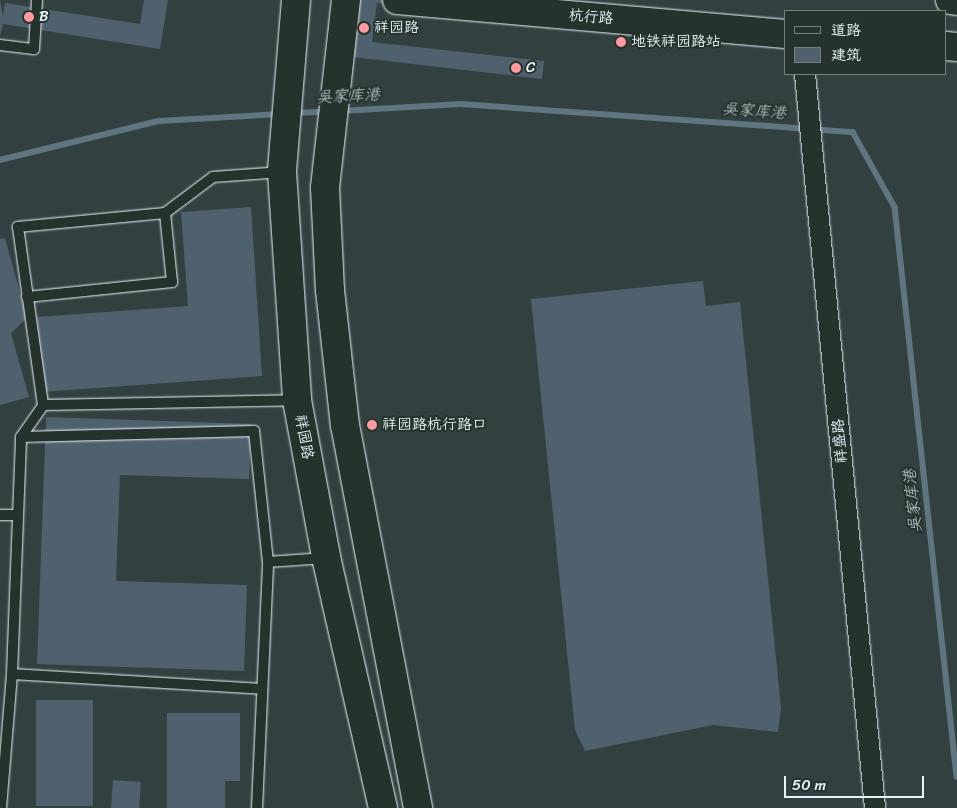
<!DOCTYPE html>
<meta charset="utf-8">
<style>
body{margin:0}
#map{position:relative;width:957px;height:808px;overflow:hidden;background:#324140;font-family:Sriracha,"LXGW WenKai TC",sans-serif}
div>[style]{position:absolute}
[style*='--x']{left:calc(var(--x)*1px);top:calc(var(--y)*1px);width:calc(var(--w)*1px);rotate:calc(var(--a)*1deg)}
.stream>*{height:5.5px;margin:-2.75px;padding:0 2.75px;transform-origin:2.75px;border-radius:2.75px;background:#5f7580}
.building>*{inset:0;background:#4f616d;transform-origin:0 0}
.roads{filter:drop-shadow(0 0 1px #e8f1f8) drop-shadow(0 0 1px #e8f1f8)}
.lane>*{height:10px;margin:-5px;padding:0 5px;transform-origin:5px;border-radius:5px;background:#26332d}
.street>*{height:20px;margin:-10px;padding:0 10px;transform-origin:10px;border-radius:10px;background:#26332d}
.secondary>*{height:28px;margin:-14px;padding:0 14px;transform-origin:14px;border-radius:14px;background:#26332d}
.dots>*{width:14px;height:14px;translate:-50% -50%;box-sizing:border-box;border:2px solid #26332d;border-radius:50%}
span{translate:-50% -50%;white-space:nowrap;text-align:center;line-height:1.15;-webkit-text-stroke:4px #26332d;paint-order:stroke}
.poi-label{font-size:15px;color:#e8f1f8}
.left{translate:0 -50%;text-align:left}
.street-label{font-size:15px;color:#e8f1f8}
.water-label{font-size:16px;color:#aab9c2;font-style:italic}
.legend{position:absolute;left:784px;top:10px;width:162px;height:65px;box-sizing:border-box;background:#26332d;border:1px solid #747f7e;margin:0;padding:6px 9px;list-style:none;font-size:15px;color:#e8f1f8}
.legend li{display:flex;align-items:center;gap:10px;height:25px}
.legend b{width:25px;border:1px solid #747f7e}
.scale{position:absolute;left:784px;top:776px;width:140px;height:22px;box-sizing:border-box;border:2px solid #e8f1f8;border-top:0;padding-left:6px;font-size:15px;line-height:18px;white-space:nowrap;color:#e8f1f8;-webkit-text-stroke:4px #26332d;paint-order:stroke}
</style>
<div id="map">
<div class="stream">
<i style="--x:341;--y:111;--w:120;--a:-3.3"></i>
<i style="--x:461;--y:104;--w:393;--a:4.1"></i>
<i style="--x:853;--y:132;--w:86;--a:60.8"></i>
<i style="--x:895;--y:207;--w:573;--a:83.79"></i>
<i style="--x:293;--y:113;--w:33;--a:-2"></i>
<i style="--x:0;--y:160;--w:164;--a:-13.8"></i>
<i style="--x:159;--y:121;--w:120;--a:-3.3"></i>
</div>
<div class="building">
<i style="clip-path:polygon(0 0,3px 16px,5px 3px,140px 24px,144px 0,168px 0,160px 49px,3px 24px,0 36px)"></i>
<i style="clip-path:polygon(359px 0,483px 0,481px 15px,377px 3px,372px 42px,544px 61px,542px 79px,352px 57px)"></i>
<i style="clip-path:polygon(251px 207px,262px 376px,42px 392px,37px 317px,188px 306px,181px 212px)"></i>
<i style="clip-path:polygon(5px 238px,27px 318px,11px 333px,29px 397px,0 405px,0 239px)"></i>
<i style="clip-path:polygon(703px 281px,706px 306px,740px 302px,781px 708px,778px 732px,713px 725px,585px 751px,575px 730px,531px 299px)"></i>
<i style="clip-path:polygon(46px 417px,251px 424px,249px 479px,120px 475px,116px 581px,247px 585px,244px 671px,37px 664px)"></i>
<i style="left:36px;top:700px;width:57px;height:106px"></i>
<i style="clip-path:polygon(167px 713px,240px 713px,240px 781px,225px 781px,225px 808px,167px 808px)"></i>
<i style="left:113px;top:780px;width:28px;height:28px;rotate:4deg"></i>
</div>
<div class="roads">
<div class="lane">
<i style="--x:0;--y:45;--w:34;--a:7"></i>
<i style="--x:34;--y:49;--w:49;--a:-86.5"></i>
<i style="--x:282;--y:172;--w:69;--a:175.9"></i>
<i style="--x:213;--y:177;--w:60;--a:143.1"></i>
<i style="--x:165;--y:213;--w:148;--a:174.6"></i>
<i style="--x:18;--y:227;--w:180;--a:82"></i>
<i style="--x:43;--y:405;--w:253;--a:-1.1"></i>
<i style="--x:27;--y:297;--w:146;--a:-5.9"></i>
<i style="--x:172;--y:282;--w:69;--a:-95.8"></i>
<i style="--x:21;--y:437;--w:233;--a:-1.5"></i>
<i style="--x:254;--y:431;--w:132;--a:83.9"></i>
<i style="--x:0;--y:515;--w:17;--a:0"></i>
<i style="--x:12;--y:674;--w:250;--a:3.4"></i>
<i style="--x:1;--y:808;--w:134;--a:-85.3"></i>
<i style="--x:12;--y:674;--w:237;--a:-87.8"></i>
<i style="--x:21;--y:437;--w:39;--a:-55"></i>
<i style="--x:257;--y:808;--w:246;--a:-87.4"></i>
<i style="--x:268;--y:562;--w:57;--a:-4"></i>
</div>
<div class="street">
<i style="--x:805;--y:74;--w:737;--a:84.55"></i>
</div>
<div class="secondary">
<i style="--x:296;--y:0;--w:173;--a:94.7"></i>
<i style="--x:282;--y:172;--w:228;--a:86.2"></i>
<i style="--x:297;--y:400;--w:160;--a:79.5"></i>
<i style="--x:326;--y:557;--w:257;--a:77.2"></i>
<i style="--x:346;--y:0;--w:189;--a:96.4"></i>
<i style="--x:325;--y:188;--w:102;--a:87.2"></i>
<i style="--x:330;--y:290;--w:136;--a:83.7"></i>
<i style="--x:345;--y:425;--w:390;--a:79.2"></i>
<i style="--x:397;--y:0;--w:390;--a:5"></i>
<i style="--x:950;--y:0;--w:7;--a:8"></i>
<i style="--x:946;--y:46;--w:11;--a:5"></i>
</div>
</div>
<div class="dots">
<i style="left:29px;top:17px;background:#ff9aa2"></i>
<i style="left:364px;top:28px;background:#ff9aa2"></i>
<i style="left:621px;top:42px;background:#ff9aa2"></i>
<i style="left:516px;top:68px;background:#ff9aa2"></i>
<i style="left:372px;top:425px;background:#ff9aa2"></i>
</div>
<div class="poi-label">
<span class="left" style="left:39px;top:17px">B</span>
<span class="left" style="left:374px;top:28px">祥园路</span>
<span class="left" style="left:631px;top:42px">地铁祥园路站</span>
<span class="left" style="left:526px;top:68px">C</span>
<span class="left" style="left:382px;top:425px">祥园路杭行路口</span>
</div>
<div class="street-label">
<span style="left:591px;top:17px;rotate:5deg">杭行路</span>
<span style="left:304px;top:437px;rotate:80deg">祥园路</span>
<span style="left:840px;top:441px;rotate:-95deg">祥盛路</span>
</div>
<div class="water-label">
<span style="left:348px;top:96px;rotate:-3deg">吴家库港</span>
<span style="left:754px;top:111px;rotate:4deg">吴家库港</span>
<span style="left:913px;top:501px;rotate:-96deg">吴家库港</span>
</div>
<ul class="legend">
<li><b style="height:6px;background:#26332d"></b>道路</li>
<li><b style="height:14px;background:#4f616d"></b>建筑</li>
</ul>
<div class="scale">50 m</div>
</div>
